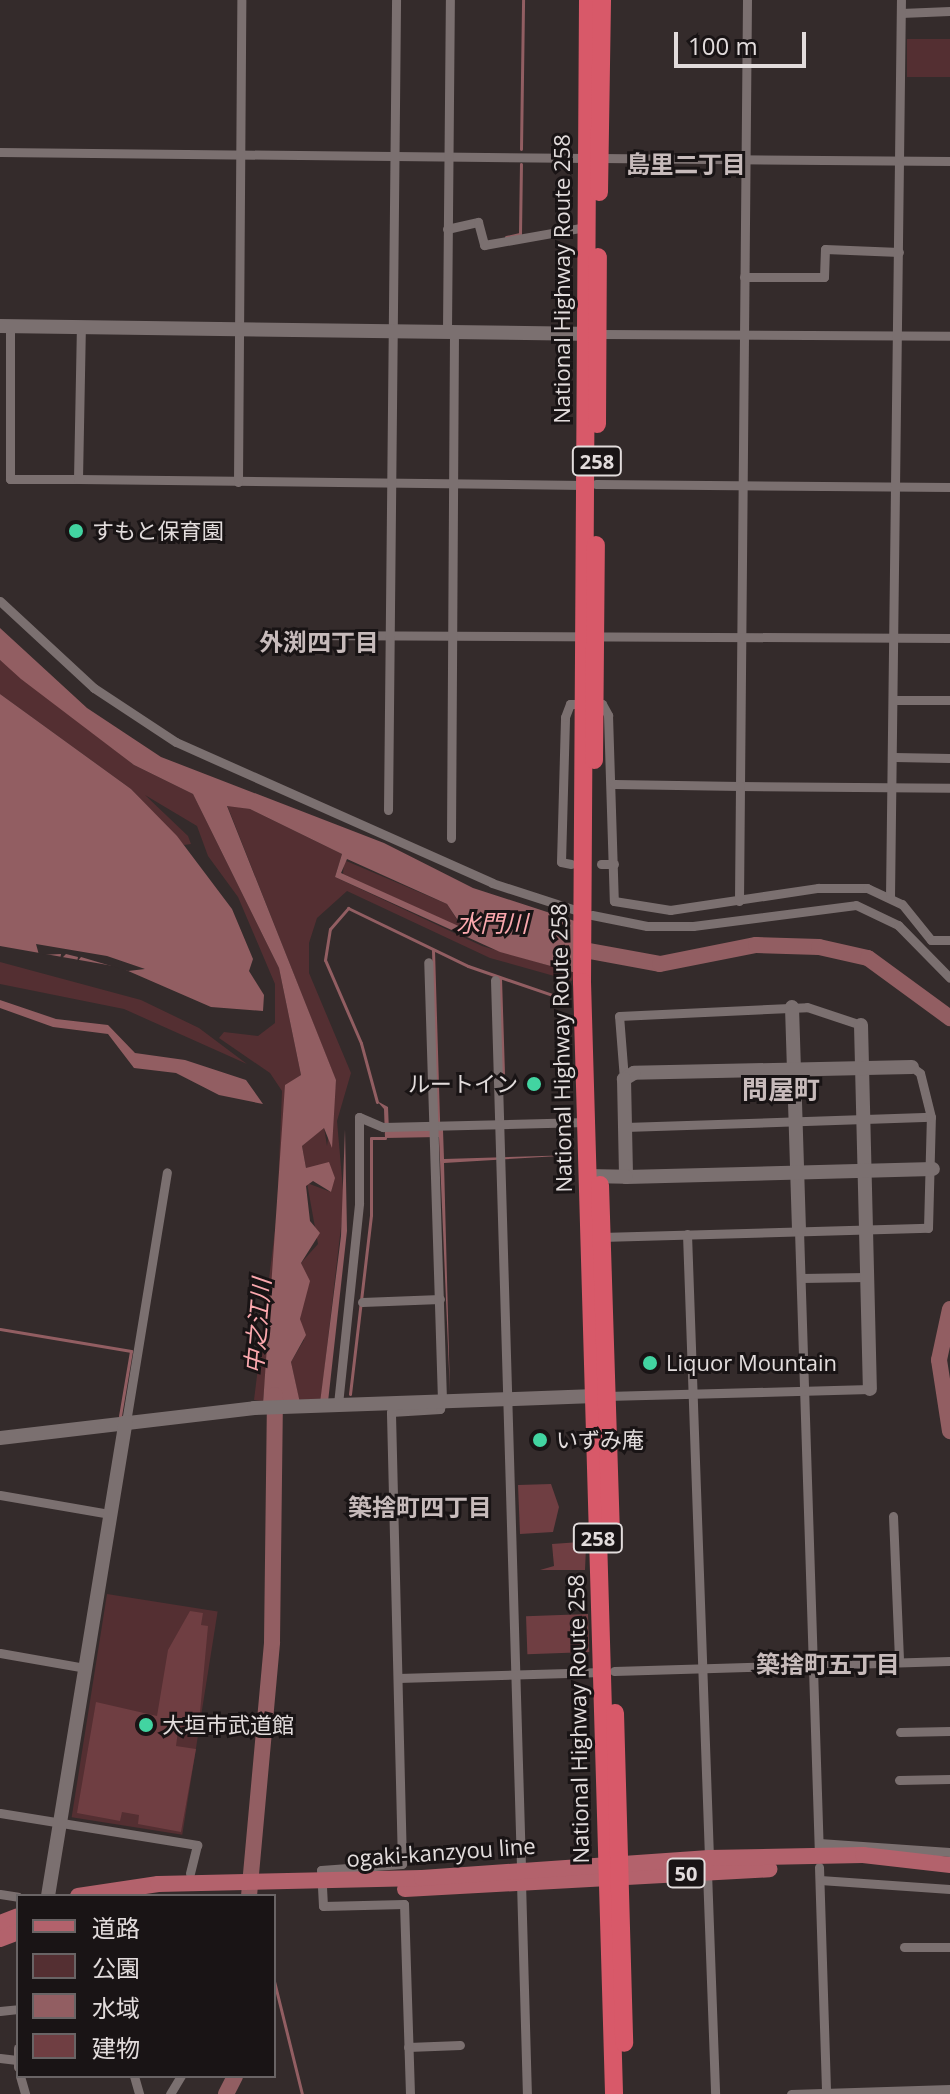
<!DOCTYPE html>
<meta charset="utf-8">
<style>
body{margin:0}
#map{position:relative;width:950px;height:2094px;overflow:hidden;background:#342b2b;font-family:"Open Sans","Noto Sans JP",sans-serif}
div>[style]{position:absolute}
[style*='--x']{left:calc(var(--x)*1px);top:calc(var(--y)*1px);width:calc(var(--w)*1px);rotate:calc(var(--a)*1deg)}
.green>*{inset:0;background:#542f32;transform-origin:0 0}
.water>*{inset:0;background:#925e62}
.pier>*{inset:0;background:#342b2b}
.stream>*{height:3px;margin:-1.5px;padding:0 1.5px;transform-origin:1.5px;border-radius:1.5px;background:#925e62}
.river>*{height:16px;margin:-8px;padding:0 8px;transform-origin:8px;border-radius:8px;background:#925e62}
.building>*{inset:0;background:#6f3e42;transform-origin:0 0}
.street>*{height:9px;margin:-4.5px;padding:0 4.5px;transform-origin:4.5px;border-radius:4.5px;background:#7b7070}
.secondary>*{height:14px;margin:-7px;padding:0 7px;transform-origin:7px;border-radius:7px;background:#7b7070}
.primary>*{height:16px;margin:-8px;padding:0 8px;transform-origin:8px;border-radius:8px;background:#b3626c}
.highway>*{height:18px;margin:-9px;padding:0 9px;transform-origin:9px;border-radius:9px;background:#d85969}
.dots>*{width:22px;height:22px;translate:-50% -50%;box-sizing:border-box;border:4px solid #191415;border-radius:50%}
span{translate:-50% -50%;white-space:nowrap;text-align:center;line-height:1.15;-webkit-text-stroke:6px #191415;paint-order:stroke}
.shield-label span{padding:2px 6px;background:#191415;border:2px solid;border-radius:6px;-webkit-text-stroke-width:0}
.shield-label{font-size:20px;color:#e2dcdc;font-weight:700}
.street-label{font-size:22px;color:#e2dcdc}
.poi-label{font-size:22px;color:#e2dcdc}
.left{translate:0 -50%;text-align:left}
.right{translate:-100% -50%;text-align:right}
.neighbourhood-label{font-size:24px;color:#c7bbbb;font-weight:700}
.water-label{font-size:24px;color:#fba8ae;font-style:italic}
.quarter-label{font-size:26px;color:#c7bbbb;font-weight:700}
.legend{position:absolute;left:16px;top:1894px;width:260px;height:184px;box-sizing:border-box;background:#191415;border:2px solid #696465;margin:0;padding:10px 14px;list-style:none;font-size:24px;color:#e2dcdc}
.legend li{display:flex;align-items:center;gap:16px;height:40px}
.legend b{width:40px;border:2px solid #696465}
.scale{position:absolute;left:674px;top:32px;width:132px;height:36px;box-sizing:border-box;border:4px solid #e2dcdc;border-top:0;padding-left:10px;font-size:24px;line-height:28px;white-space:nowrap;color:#e2dcdc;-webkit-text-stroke:6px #191415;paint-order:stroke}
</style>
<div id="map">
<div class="green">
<i style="left:907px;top:39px;width:43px;height:38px"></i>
<i style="clip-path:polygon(0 660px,134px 765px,193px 794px,279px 968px,301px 1075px,286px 1085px,278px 1251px,263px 1401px,254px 1400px,277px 1214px,282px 1091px,270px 1073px,219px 1038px,224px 1032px,258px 1036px,275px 1023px,275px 984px,238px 897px,208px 856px,197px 826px,145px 795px,188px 836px,191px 844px,184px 845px,131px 789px,0 694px)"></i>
<i style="clip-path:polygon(227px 805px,250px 809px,342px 854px,335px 877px,482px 946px,575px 973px,572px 981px,490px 958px,347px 891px,317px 918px,309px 943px,309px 973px,351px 1073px,337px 1121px,344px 1201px,321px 1399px,299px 1400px,291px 1362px,304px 1340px,300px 1319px,307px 1279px,301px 1263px,318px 1244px,307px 1183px,331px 1192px,333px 1176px,306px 1168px,302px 1146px,324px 1127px,327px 1146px,336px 1081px)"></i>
<i style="clip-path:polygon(344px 860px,447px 904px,463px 929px,343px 874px)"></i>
<i style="clip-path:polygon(0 962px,141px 1000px,199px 1028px,247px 1064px,124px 1009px,0 984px)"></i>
<i style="left:107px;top:1594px;width:112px;height:226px;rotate:9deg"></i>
</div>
<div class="water">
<i style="clip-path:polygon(evenodd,0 628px,87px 708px,161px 757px,384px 843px,473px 888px,587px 925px,587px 976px,500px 952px,335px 877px,342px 854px,250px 809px,227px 806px,336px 1080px,332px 1148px,324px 1128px,302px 1146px,306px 1168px,329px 1162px,335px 1178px,331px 1192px,313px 1181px,306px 1186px,310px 1221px,320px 1233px,301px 1263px,310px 1281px,300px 1319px,306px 1335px,291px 1362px,300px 1403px,263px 1404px,285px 1085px,301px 1075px,279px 968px,193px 794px,134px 765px,21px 679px,0 660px,0 628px,347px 859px,447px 904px,463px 928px,341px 873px,347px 859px)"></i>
<i style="clip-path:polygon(0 694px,131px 789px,177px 836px,232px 909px,253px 959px,249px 971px,264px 995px,263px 1011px,211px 1007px,119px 967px,0 946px)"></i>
<i style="clip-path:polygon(0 1000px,56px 1019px,108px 1025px,135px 1053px,185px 1060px,246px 1080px,263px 1104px,219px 1095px,176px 1073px,134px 1068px,108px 1034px,53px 1027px,0 1008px)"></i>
<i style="clip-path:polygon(377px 1101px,388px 1107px,389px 1131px,443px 1130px,444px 1159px,576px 1155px,444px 1163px,450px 1393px,439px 1137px,385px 1138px,384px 1109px)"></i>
<i style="clip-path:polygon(345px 1129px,347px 1231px,328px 1402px,320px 1403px,341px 1236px)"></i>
</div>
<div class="pier">
<i style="clip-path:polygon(36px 944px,107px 956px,145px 969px,128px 971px,81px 957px,77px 962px,78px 957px,66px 954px,60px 960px,61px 954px,39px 955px)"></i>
</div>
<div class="stream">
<i style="--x:521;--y:149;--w:149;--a:-89.2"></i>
<i style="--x:506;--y:237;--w:14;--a:-12"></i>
<i style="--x:520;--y:234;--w:70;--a:-89.2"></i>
<i style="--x:433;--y:950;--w:171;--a:88.3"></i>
<i style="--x:500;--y:978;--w:95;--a:88.2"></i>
<i style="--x:377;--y:1102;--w:61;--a:-105.2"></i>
<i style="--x:361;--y:1043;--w:90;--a:-113.4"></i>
<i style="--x:325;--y:960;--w:31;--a:-81"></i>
<i style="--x:330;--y:929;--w:28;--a:-49"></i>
<i style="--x:348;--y:908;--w:133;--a:25.8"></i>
<i style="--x:468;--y:966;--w:95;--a:19"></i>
<i style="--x:0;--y:1329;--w:133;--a:9.5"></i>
<i style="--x:131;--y:1351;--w:66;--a:99.6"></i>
<i style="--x:350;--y:1394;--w:180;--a:-83.3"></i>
<i style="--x:371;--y:1215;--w:77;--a:-90"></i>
<i style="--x:371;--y:1138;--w:14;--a:0"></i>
<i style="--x:249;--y:1857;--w:21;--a:73"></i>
<i style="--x:274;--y:1981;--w:116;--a:76.1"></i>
</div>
<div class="river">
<i style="--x:573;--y:948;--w:88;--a:10.4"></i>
<i style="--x:660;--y:964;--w:98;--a:-11.2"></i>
<i style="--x:756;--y:945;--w:63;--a:1.8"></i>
<i style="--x:819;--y:947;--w:50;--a:12.7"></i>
<i style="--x:868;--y:958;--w:102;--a:36.2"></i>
<i style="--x:950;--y:1309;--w:52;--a:102.2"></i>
<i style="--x:939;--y:1360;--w:72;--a:81.2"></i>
<i style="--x:249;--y:1896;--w:255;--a:-84.8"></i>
<i style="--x:272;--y:1642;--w:247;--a:-89.3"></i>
<i style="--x:226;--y:2094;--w:20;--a:-63"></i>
</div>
<div class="building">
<i style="clip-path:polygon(551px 1484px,559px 1507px,553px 1532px,520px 1534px,518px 1485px)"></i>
<i style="clip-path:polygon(580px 1542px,586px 1547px,585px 1570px,540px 1570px,554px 1566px,552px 1544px)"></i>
<i style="clip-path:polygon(190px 1611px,203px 1613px,201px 1625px,208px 1626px,198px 1734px,178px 1731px,176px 1746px,196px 1749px,181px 1832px,138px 1824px,139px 1815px,122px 1812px,120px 1821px,77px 1813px,96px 1702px,157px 1716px,168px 1650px)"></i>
<i style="left:588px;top:1614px;width:38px;height:62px;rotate:88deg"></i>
</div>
<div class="street">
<i style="--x:747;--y:0;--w:786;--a:90.51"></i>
<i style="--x:740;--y:786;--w:210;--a:0.5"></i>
<i style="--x:901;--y:13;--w:49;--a:-2.3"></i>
<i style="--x:0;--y:152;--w:587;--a:0.59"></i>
<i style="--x:599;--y:158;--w:351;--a:0.5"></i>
<i style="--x:447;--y:229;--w:32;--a:-13"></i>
<i style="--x:478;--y:222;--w:24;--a:75"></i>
<i style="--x:484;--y:245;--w:104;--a:-10"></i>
<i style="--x:744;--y:277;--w:80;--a:0"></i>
<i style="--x:824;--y:277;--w:28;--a:-88"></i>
<i style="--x:825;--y:249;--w:74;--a:2.3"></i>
<i style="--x:10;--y:326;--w:153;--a:90"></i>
<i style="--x:10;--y:479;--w:68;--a:0"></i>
<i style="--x:78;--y:479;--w:152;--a:-88.9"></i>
<i style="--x:447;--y:330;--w:330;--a:-89.5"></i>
<i style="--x:598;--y:334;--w:352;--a:0.3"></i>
<i style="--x:78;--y:479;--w:506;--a:0.68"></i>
<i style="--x:238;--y:482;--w:482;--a:-89.6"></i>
<i style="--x:596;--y:484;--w:354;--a:0.5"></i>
<i style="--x:0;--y:601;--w:128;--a:42.8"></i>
<i style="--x:94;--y:688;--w:98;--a:33.4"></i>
<i style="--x:176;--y:742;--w:346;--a:24"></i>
<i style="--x:492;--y:883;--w:95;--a:17.9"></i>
<i style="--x:294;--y:640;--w:5;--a:-90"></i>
<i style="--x:294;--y:635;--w:656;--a:0.26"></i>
<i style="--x:895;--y:700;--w:55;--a:0"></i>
<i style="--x:594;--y:704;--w:8;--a:0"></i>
<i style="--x:602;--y:704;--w:13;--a:61"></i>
<i style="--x:608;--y:715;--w:186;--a:88.2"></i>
<i style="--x:614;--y:901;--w:57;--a:9.1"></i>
<i style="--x:670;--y:910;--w:150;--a:-8.5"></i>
<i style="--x:818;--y:888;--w:49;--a:0"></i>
<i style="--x:867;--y:888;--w:38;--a:25"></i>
<i style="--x:902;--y:904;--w:46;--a:51.1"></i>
<i style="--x:931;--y:940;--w:19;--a:0"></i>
<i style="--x:894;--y:757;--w:56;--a:1"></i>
<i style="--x:614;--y:784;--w:126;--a:0.9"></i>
<i style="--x:740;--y:786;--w:115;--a:90.5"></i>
<i style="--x:388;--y:810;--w:810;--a:-89.43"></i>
<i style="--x:451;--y:838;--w:508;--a:-89.66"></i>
<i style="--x:571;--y:864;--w:10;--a:-169"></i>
<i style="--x:561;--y:862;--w:145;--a:-88.4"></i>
<i style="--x:565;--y:717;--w:14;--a:-69"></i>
<i style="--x:570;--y:704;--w:11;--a:0"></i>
<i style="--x:601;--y:864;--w:13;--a:0"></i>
<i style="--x:890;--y:897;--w:897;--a:-89.3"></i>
<i style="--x:592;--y:915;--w:56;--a:11.3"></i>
<i style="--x:647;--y:926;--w:46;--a:0"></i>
<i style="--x:693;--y:926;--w:164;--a:-7.3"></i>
<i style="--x:856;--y:905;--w:47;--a:25.5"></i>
<i style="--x:898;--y:925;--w:74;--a:45.5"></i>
<i style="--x:495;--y:980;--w:889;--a:88.32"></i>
<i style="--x:624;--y:1079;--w:63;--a:-94.5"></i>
<i style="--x:619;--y:1016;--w:188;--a:-2.7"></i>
<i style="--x:807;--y:1007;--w:57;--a:18.4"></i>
<i style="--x:625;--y:1127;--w:306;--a:-1.9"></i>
<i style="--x:799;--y:1230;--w:627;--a:88.17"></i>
<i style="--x:687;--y:1234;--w:624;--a:87.98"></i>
<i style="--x:601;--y:1237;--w:327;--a:-1.6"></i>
<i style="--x:928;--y:1228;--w:111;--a:-88.5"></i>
<i style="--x:931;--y:1117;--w:45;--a:-104"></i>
<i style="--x:920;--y:1073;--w:10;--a:-143"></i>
<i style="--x:801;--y:1278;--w:66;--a:-0.9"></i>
<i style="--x:362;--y:1302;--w:78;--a:-2.2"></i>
<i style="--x:606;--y:1396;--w:264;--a:-1.5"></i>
<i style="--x:338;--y:1404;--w:202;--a:-84"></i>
<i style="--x:359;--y:1203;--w:86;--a:-90"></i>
<i style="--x:359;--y:1117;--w:26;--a:23"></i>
<i style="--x:383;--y:1127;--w:203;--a:-1.4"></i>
<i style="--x:126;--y:1422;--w:253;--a:-80.7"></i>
<i style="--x:0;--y:1495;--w:112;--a:9.8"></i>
<i style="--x:893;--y:1516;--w:146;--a:87.6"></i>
<i style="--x:0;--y:1653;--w:86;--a:10"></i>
<i style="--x:614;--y:1671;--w:336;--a:-1.7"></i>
<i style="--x:398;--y:1678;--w:204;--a:-1.7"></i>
<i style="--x:900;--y:1732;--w:50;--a:-1.1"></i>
<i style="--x:899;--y:1780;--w:51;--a:-1.1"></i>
<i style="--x:0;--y:1813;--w:200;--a:9.2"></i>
<i style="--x:197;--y:1845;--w:29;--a:104"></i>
<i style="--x:819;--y:1843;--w:131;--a:3.9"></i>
<i style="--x:819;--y:1867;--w:227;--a:88.2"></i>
<i style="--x:707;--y:1872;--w:222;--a:87.9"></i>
<i style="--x:820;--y:1880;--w:130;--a:4"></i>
<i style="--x:521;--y:1882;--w:212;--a:88.4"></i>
<i style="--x:0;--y:1894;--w:18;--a:9"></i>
<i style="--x:904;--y:1947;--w:46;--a:0"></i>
<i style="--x:0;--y:2011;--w:18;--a:-6"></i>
<i style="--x:408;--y:2047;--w:52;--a:-2.2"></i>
<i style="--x:18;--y:2048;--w:19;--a:90"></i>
<i style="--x:0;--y:2058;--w:17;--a:7"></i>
<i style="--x:20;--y:2076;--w:19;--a:74"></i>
<i style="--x:134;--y:2076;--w:19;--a:74"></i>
<i style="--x:170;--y:2094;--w:21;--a:-59"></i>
<i style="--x:410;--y:2094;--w:190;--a:-91.8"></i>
<i style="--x:404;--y:1904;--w:81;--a:178.6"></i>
<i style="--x:323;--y:1906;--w:36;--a:-93"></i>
<i style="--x:321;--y:1870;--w:81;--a:-4.2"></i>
<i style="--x:402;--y:1864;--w:452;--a:-91.4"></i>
<i style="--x:391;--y:1412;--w:49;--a:-3.5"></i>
<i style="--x:440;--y:1409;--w:9;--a:-77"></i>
<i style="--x:442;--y:1400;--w:438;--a:-91.8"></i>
<i style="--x:791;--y:2094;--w:159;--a:-1.8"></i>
</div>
<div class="secondary">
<i style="--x:0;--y:326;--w:596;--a:0.77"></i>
<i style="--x:792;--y:1007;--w:223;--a:88.2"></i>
<i style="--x:861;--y:1025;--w:364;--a:88.6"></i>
<i style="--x:912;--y:1067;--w:278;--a:178.8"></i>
<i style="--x:634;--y:1073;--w:12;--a:149"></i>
<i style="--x:624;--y:1079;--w:98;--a:88.8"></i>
<i style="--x:626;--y:1177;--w:307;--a:-1.5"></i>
<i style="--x:587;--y:1176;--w:39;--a:1"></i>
<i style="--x:0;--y:1438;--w:256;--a:-6.7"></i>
<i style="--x:254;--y:1408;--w:348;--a:-2"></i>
<i style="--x:48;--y:1896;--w:480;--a:-80.7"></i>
</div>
<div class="primary">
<i style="--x:405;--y:1889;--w:365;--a:-3.1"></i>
<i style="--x:78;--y:1896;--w:81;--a:-8.5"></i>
<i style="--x:158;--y:1884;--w:264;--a:-1.3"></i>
<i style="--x:422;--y:1878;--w:288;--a:-4"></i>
<i style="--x:709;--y:1858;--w:154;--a:-1.1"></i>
<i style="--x:863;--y:1855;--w:88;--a:6.6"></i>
<i style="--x:0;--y:1923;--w:19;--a:-21"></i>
<i style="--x:0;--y:1939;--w:19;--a:-21"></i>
</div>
<div class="highway">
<i style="--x:588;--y:0;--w:982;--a:90.35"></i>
<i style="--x:582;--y:982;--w:1112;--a:88.35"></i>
<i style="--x:599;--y:192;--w:192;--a:-89.1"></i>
<i style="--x:597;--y:424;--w:167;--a:-89.7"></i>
<i style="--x:594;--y:760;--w:215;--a:-89.5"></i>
<i style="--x:600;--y:1185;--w:358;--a:88.2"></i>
<i style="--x:615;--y:1713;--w:330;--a:88.4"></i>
</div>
<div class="dots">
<i style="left:76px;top:531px;background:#42d4a1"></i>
<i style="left:534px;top:1084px;background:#42d4a1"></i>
<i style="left:650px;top:1363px;background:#42d4a1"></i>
<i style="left:540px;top:1440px;background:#42d4a1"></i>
<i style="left:146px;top:1725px;background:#42d4a1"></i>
</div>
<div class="shield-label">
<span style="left:597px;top:461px">258</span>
<span style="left:598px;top:1538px">258</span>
<span style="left:686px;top:1873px">50</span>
</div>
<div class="street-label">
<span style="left:562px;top:279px;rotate:-90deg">National Highway Route 258</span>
<span style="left:561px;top:1048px;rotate:-91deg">National Highway Route 258</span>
<span style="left:578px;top:1719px;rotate:-91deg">National Highway Route 258</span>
<span style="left:441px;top:1852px;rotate:-4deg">ogaki-kanzyou line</span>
</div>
<div class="poi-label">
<span class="left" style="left:92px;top:531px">すもと保育園</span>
<span class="right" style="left:518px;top:1084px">ルートイン</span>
<span class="left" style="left:666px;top:1363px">Liquor Mountain</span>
<span class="left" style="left:556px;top:1440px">いずみ庵</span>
<span class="left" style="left:162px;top:1725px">大垣市武道館</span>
</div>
<div class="neighbourhood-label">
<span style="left:686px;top:164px">島里二丁目</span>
<span style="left:319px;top:642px">外渕四丁目</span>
<span style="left:420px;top:1507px">築捨町四丁目</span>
<span style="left:828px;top:1664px">築捨町五丁目</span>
</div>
<div class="water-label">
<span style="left:492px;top:923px">水門川</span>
<span style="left:257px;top:1326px;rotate:-85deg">中之江川</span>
</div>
<div class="quarter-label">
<span style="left:781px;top:1090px">問屋町</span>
</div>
<ul class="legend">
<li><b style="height:10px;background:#b3626c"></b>道路</li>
<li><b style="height:22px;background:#542f32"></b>公園</li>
<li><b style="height:22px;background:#925e62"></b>水域</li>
<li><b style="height:22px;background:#6f3e42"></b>建物</li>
</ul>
<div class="scale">100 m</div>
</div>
